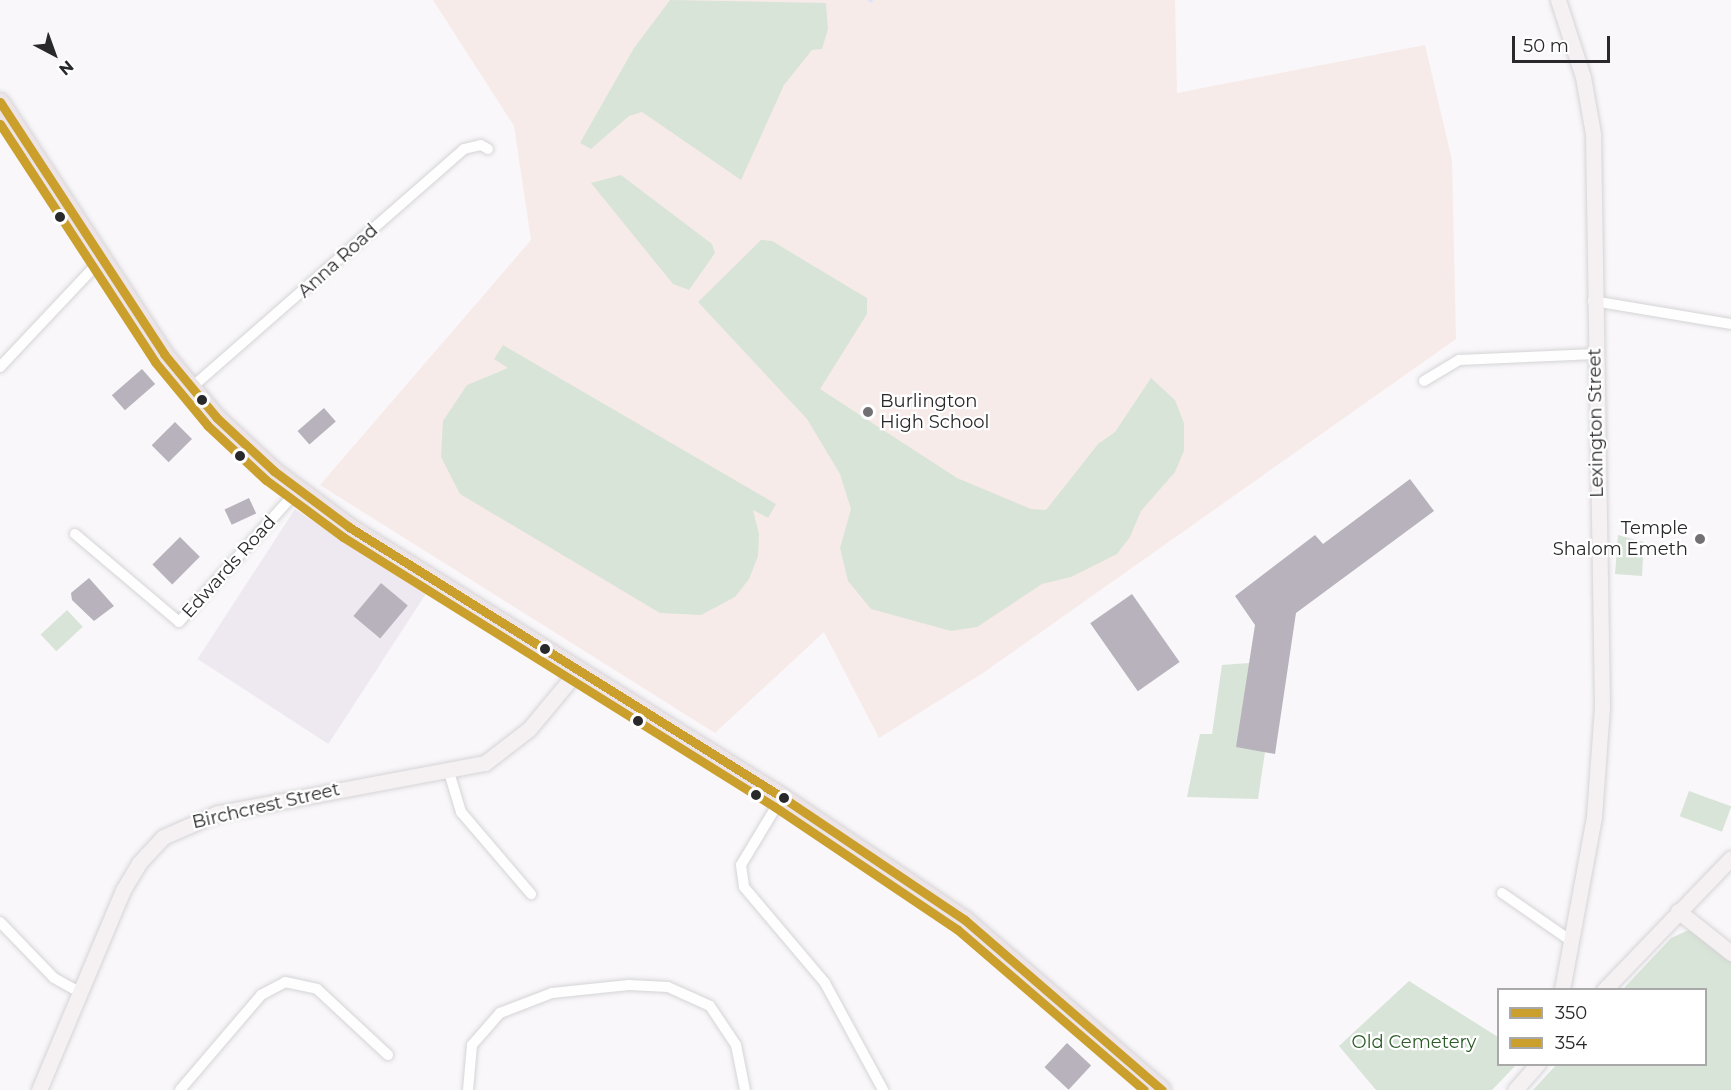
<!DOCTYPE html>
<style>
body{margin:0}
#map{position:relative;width:1731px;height:1090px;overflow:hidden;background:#f9f7fa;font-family:Montserrat,sans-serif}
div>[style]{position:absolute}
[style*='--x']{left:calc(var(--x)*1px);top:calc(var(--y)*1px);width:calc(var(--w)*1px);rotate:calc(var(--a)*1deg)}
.built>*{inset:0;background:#eee9f0;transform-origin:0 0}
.education>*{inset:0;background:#f7ebe9}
.green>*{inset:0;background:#d8e4d7;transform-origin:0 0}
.stream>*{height:4px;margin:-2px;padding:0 2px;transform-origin:2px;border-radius:2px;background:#dbe6f9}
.building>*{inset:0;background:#b7b2bc;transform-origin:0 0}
.roads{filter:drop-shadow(0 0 2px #d5d4d6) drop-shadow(0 0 2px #d5d4d6)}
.street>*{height:10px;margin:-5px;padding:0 5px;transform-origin:5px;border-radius:5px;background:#fefefe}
.secondary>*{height:15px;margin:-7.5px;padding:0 7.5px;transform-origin:7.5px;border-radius:7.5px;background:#f5f1f2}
.primary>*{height:18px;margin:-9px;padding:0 9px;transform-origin:9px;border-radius:9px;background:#ece4e6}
.bus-1>*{height:9px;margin:-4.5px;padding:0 4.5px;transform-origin:4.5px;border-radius:4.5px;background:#ca9f2c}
.bus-2>*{height:9px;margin:-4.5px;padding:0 4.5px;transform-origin:4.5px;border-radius:4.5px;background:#ca9f2c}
.dots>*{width:16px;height:16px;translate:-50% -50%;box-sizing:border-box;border:3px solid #fff;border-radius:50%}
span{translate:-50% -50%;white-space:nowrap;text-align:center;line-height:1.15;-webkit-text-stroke:4.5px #fff;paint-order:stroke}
.street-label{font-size:18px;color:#29282a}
.poi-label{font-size:18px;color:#29282a}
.left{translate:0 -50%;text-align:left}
.right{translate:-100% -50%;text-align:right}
.park-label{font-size:18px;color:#2c5b27}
.legend{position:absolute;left:1497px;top:988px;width:210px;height:78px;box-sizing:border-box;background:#fff;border:2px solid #a9a9aa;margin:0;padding:8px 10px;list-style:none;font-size:18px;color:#29282a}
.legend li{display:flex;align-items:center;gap:12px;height:30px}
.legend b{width:30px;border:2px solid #a9a9aa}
.north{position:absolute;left:24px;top:24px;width:60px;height:60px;-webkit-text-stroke:4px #fff;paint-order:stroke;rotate:139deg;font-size:16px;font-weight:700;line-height:24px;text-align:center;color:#29282a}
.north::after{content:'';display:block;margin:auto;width:21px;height:27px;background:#29282a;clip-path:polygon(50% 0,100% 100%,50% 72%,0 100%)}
.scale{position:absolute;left:1512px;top:36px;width:98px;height:27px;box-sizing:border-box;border:3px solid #29282a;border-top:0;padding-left:8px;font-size:18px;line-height:21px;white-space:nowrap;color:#29282a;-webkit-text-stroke:4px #fff;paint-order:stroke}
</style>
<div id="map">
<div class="built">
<i style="left:295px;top:509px;width:156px;height:179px;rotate:33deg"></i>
</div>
<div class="education">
<i style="clip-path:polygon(433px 0,1175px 0,1177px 93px,1425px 45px,1452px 160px,1456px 339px,983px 673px,879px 738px,824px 632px,715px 733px,320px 485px,531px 240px,514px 126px)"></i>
</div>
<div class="green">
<i style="clip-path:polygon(670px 0,826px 3px,828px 29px,822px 49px,812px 50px,784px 85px,741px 180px,642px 112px,629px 116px,591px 149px,580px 143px,634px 48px)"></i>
<i style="clip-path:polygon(621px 175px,712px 244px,715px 253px,689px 290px,673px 284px,591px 183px)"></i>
<i style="clip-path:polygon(761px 240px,772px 241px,867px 298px,867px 314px,820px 389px,957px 478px,1031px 509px,1046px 510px,1098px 444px,1115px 432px,1151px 378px,1175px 400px,1184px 423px,1184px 451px,1175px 472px,1141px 511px,1130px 537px,1117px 554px,1071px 577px,1042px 584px,977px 627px,951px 631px,871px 609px,848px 581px,840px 548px,851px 509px,840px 474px,807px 419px,698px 302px)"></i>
<i style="clip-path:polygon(503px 345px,776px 504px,768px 518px,753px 510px,759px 534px,758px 556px,749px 579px,735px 597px,701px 615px,660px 613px,460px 494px,441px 457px,443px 421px,467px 385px,508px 368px,494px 359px)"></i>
<i style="clip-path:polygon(1618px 535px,1644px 542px,1642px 576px,1615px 574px)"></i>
<i style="left:67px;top:610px;width:23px;height:36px;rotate:47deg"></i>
<i style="clip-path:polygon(1249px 663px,1265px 752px,1258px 799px,1187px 797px,1200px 734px,1212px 734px,1222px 665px)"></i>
<i style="left:1689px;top:791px;width:45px;height:27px;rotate:20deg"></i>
<i style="clip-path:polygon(1689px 930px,1731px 959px,1731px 1090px,1533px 1090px,1556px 1065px,1706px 1064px,1706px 990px,1623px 989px,1671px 938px)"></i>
<i style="clip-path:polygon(1409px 981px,1498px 1037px,1498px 1064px,1516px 1065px,1492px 1090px,1376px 1090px,1339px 1046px)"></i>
</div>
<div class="stream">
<i style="--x:870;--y:0;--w:1;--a:45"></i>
</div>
<div class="building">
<i style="left:142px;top:369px;width:20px;height:40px;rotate:49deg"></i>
<i style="left:324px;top:408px;width:18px;height:35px;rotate:49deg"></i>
<i style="left:175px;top:422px;width:24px;height:33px;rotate:45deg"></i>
<i style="clip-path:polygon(1410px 479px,1434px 511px,1296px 613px,1275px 754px,1236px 747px,1255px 625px,1235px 596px,1315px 535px,1323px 544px)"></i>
<i style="left:249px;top:498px;width:17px;height:27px;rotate:65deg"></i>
<i style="left:180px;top:537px;width:28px;height:39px;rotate:45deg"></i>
<i style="clip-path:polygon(89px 578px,114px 606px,94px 621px,72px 600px,71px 593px)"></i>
<i style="left:381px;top:583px;width:35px;height:43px;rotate:40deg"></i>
<i style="left:1132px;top:594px;width:83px;height:51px;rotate:55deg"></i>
<i style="left:1067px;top:1043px;width:33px;height:33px;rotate:43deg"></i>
</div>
<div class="roads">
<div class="street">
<i style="--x:1593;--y:301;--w:140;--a:9.5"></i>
<i style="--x:0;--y:367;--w:146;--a:-46.7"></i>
<i style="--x:1424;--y:381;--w:41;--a:-31"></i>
<i style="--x:1459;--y:360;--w:136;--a:-2.5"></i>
<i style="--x:191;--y:388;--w:363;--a:-41.2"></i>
<i style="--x:464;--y:149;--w:17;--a:-13"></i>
<i style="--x:481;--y:145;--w:8;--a:30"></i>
<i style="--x:75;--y:534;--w:136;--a:40.2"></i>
<i style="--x:179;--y:622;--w:176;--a:-48"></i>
<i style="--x:449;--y:772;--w:42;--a:73.3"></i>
<i style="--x:461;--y:812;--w:108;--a:49.5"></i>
<i style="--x:782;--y:797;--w:79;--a:121.1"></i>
<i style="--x:741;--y:865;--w:22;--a:82"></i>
<i style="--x:744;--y:887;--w:126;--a:49.8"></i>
<i style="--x:825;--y:983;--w:122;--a:61.5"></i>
<i style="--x:1502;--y:893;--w:84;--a:34.8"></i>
<i style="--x:0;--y:922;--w:78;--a:46"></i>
<i style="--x:54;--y:978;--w:26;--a:29"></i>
<i style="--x:180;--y:1090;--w:125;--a:-49.5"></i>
<i style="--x:261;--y:995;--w:27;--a:-28"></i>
<i style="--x:285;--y:982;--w:33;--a:12"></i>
<i style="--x:317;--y:989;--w:97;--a:42.9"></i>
<i style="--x:468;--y:1090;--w:45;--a:-84.9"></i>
<i style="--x:472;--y:1045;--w:43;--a:-48.8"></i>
<i style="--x:500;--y:1013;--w:56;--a:-21"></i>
<i style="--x:552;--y:993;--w:77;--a:-5.9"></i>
<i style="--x:629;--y:985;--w:39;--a:3"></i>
<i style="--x:668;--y:987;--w:46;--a:24.3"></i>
<i style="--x:710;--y:1006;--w:47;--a:56.3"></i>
<i style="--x:736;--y:1045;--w:46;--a:78.7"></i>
</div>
<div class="secondary">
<i style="--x:1558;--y:0;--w:81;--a:72"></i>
<i style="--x:1583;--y:77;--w:58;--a:80"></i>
<i style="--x:1593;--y:134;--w:573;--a:89.1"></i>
<i style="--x:1602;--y:707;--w:110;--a:94.2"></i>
<i style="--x:1594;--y:817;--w:176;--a:100.5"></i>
<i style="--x:1678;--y:911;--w:68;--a:38.4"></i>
<i style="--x:1604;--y:990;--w:183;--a:-46.1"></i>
<i style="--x:39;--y:1090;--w:217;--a:-67.2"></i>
<i style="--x:123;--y:890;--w:31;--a:-59"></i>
<i style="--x:139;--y:863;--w:35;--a:-47"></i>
<i style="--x:163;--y:837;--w:60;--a:-23.6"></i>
<i style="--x:218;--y:813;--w:272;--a:-10.6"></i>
<i style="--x:485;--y:763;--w:56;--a:-37.7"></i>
<i style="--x:529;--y:729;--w:78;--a:-50.2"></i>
<i style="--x:1515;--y:1090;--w:35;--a:-49"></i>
</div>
<div class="primary">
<i style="--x:0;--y:102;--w:301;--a:56.9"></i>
<i style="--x:164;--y:354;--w:83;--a:50.4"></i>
<i style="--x:217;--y:418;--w:78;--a:42.9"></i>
<i style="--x:274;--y:471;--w:94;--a:36.7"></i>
<i style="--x:349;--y:527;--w:510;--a:31.95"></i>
<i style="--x:782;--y:797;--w:220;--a:33.9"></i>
<i style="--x:965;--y:920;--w:260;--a:40.8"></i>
</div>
</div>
<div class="bus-1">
<i style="--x:0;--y:102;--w:301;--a:56.9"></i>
<i style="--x:164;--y:354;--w:83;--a:50.4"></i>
<i style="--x:217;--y:418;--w:78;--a:42.9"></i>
<i style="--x:274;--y:471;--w:94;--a:36.7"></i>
<i style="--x:349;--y:527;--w:510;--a:31.95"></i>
<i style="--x:782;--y:797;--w:220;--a:33.9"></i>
<i style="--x:965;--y:920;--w:260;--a:40.8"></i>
</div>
<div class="bus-2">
<i style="--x:0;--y:124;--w:284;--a:56.9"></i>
<i style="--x:155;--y:362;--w:83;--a:50.4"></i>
<i style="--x:208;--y:426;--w:79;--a:43"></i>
<i style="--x:266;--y:480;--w:96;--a:36.5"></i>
<i style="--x:343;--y:537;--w:509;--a:32.01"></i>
<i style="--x:775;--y:807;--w:220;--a:33.9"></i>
<i style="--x:958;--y:930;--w:245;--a:40.7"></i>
</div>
<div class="dots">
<i style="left:60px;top:217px;background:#29282a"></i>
<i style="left:202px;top:400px;background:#29282a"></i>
<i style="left:868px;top:412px;background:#727073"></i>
<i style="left:240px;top:456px;background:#29282a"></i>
<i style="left:1700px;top:539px;background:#727073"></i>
<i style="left:545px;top:649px;background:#29282a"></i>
<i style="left:638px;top:721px;background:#29282a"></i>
<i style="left:756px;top:795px;background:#29282a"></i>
<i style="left:784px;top:798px;background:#29282a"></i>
</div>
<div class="street-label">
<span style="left:338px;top:261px;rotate:-42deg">Anna Road</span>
<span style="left:1596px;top:423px;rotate:-91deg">Lexington Street</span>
<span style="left:229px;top:567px;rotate:-48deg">Edwards Road</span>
<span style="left:266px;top:806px;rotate:-13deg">Birchcrest Street</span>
</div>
<div class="poi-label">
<span class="left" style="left:880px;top:412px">Burlington<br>High School</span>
<span class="right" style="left:1688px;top:539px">Temple<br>Shalom Emeth</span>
</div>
<div class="park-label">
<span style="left:1414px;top:1042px">Old Cemetery</span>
</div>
<ul class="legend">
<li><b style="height:8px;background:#ca9f2c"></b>350</li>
<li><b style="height:8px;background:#ca9f2c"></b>354</li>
</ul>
<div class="north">N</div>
<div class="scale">50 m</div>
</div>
